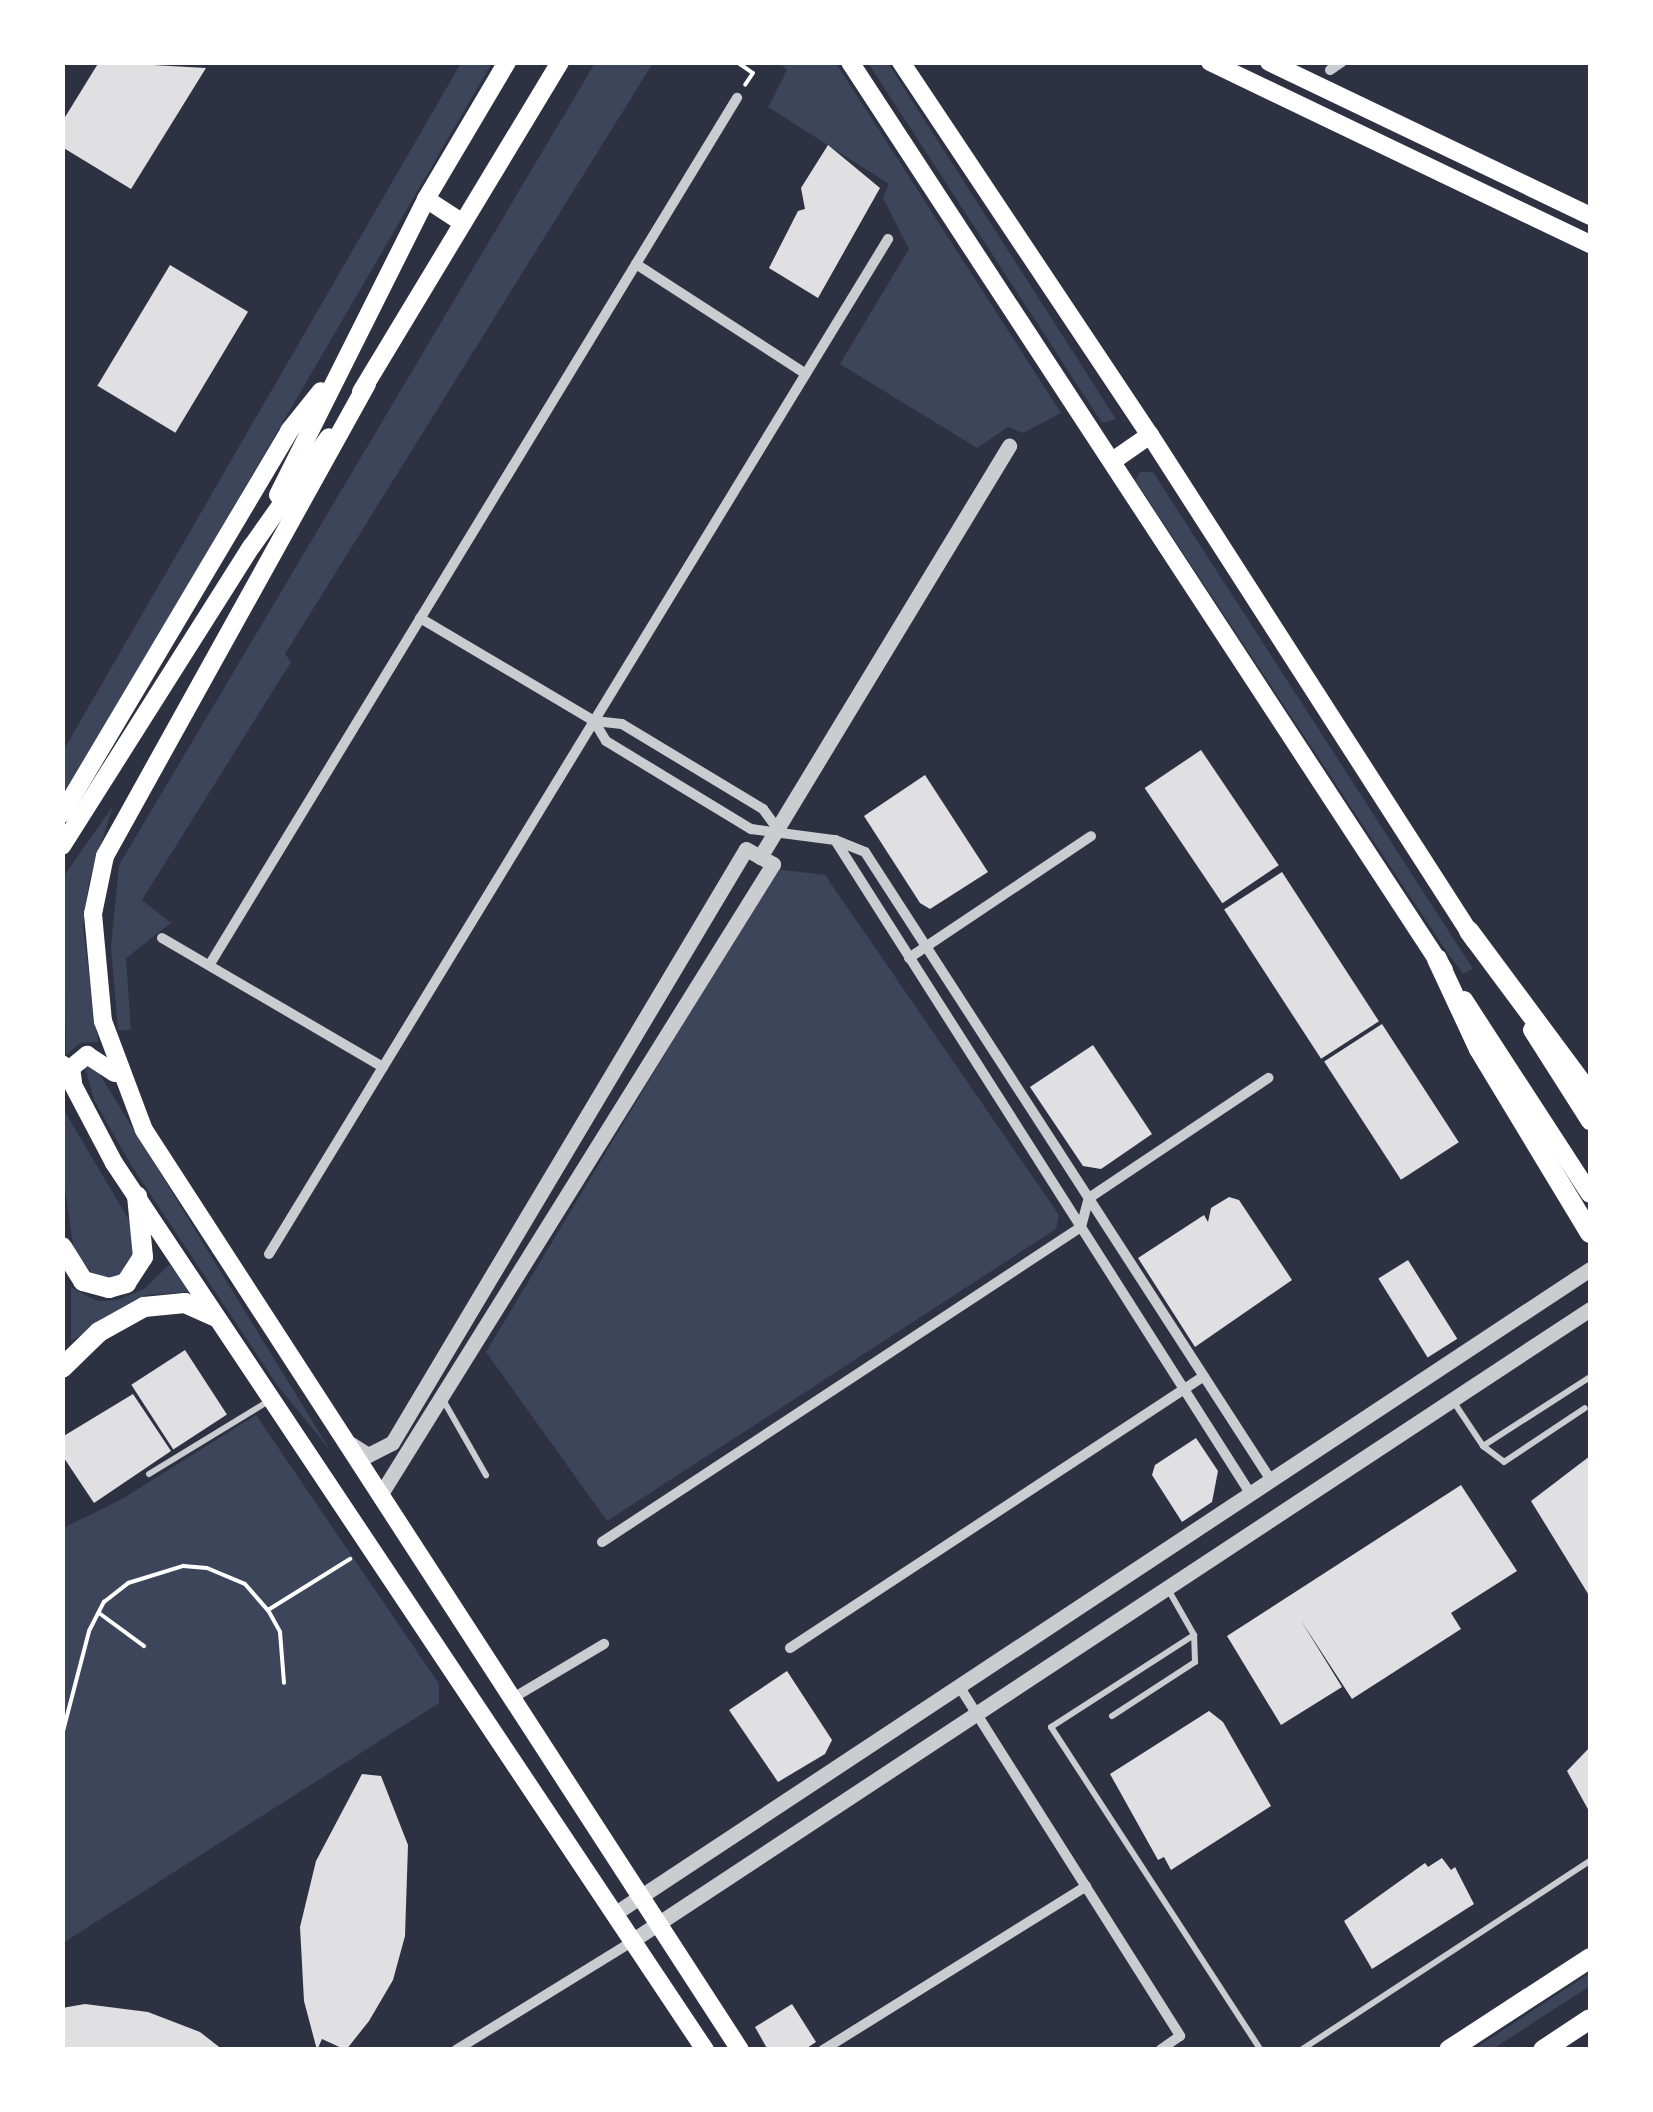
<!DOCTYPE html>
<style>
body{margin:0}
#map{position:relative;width:1653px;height:2112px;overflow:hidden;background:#2d3142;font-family:"Roboto Condensed",sans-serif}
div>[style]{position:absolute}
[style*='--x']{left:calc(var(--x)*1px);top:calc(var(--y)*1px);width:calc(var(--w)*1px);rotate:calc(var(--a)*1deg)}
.green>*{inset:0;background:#3c4559}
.building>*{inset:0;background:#e0e0e3;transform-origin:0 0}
.path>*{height:4px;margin:-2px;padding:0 2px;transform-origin:2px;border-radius:2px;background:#fff}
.service>*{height:6px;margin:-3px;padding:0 3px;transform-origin:3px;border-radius:3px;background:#caccd0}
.minor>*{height:10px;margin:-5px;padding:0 5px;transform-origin:5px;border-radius:5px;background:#caccd0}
.tertiary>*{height:15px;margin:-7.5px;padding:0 7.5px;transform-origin:7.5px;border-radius:7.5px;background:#caccd0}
.secondary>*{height:18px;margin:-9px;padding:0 9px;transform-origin:9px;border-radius:9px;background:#fff}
.trunk>*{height:20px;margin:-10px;padding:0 10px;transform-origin:10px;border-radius:10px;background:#fff}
span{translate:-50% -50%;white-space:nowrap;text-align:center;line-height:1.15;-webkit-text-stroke:8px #fff;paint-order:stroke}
.frame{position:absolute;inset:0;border:65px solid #fff;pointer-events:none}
</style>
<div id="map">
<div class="green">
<i style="clip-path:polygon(461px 63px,492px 63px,63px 800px,63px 751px)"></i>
<i style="clip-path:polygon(595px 63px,653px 63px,285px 654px,291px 662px,142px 900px,171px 923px,126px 958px,131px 1030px,118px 1030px,111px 947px,119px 865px)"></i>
<i style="clip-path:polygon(780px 63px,836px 63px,1061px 413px,1023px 433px,1008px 427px,977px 448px,840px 364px,909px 249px,883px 198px,889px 184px,768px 107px,787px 70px)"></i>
<i style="clip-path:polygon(868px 63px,888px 63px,1116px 419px,1102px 423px)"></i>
<i style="clip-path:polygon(1140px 472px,1153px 472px,1473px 969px,1463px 974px,1446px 951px,1135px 480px)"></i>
<i style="clip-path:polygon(113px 806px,89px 882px,83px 927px,98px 1042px,80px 1043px,66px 1055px,63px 877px)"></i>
<i style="clip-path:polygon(776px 869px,825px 875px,1059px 1215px,1056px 1229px,607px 1521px,486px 1352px)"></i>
<i style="clip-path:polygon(84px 1064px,99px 1073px,330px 1450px,277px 1385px,131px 1165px,94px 1100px)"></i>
<i style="clip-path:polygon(62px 1107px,129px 1220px,137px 1250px,119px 1277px,95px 1277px,74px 1251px,63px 1176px)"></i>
<i style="clip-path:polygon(170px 1264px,189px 1292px,147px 1295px,71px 1341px,71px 1287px,97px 1301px,117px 1300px,144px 1289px)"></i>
<i style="clip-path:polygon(256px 1415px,439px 1684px,439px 1703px,63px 1943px,63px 1528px,122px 1499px)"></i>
<i style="clip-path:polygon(1590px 1973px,1590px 1986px,1493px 2049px,1474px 2049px)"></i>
</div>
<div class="building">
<i style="clip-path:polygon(99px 62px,206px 68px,131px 189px,62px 147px,62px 122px)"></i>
<i style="clip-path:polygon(828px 145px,880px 188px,818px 298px,769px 268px,798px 211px,805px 209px,801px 188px)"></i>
<i style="left:170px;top:265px;width:91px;height:141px;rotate:31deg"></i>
<i style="left:1201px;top:750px;width:139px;height:68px;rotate:56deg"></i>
<i style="clip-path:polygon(925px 775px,988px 872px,930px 909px,920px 903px,864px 816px)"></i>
<i style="left:1282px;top:872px;width:178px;height:69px;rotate:57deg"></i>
<i style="left:1382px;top:1024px;width:141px;height:69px;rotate:57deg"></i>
<i style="clip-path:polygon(1093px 1045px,1152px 1134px,1101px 1169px,1083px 1166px,1030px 1087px)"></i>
<i style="clip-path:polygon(1229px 1197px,1239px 1200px,1292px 1280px,1195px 1347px,1138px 1258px,1204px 1215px,1208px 1222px,1211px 1208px)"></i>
<i style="left:1408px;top:1260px;width:93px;height:35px;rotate:58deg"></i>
<i style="left:185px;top:1350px;width:77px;height:64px;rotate:57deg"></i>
<i style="clip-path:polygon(133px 1394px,171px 1451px,94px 1503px,62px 1455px,62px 1437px)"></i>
<i style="clip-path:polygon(1196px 1438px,1218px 1471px,1212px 1502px,1182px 1522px,1152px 1475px,1155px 1465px)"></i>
<i style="clip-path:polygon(1590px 1456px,1590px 1597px,1531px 1501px)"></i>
<i style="clip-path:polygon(1461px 1485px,1517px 1571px,1451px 1613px,1461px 1629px,1352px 1699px,1300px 1619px,1342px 1687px,1281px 1725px,1227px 1636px)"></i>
<i style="clip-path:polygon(787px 1671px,832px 1740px,825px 1754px,778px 1782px,729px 1710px)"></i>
<i style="clip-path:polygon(1209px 1711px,1223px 1722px,1271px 1806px,1171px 1870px,1164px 1857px,1158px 1860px,1110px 1774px)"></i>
<i style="clip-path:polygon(1590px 1747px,1590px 1813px,1567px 1771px)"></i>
<i style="clip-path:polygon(362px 1774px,381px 1776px,408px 1845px,405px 1936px,393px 1980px,369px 2021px,346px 2050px,322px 2039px,317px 2050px,304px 2001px,300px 1927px,316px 1861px)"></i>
<i style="clip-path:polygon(1442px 1858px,1451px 1870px,1455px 1867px,1474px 1904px,1372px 1969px,1344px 1921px,1425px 1863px,1428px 1867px)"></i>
<i style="clip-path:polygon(85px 2004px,148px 2012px,200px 2032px,223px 2050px,62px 2050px,62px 2008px)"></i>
<i style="clip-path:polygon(792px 2004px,816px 2042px,804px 2050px,768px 2050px,755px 2027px)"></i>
</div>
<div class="path">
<i style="--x:737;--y:62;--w:19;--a:35"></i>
<i style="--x:753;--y:73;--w:14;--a:124"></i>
<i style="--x:268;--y:1610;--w:25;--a:61"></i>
<i style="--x:280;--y:1632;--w:51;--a:85.5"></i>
<i style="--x:99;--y:1613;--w:56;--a:36.3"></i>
<i style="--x:62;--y:1735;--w:107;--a:-75.4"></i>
<i style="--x:89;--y:1631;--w:33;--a:-63"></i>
<i style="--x:104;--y:1602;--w:31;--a:-38"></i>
<i style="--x:128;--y:1583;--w:58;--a:-17.2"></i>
<i style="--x:183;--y:1566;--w:24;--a:5"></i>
<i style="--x:207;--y:1568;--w:41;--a:22.8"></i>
<i style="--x:245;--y:1584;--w:35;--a:49"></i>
<i style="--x:268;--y:1610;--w:97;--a:-31.9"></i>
</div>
<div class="service">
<i style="--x:442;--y:1398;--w:89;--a:60.3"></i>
<i style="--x:1453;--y:1401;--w:54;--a:56.3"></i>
<i style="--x:1483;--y:1446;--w:127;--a:-32.8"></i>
<i style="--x:1483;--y:1446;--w:26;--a:37"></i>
<i style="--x:1504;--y:1462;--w:97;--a:-33.7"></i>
<i style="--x:149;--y:1474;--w:142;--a:-31.4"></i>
<i style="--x:1169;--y:1591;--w:51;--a:60.4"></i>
<i style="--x:1194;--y:1635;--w:170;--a:147.2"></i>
<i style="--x:1051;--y:1727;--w:385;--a:57"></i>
<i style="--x:1112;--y:1716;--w:99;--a:-33"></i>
<i style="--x:1195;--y:1662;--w:26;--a:-92"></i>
<i style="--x:1301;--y:2050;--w:345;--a:-33.2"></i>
</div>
<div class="minor">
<i style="--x:1330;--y:70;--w:14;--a:-34"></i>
<i style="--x:636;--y:264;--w:202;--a:32.9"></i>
<i style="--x:420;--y:618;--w:202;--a:30.6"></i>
<i style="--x:594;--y:721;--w:28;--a:6"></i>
<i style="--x:622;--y:724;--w:165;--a:31.1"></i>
<i style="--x:763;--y:809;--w:26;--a:54"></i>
<i style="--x:594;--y:721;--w:23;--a:59"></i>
<i style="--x:606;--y:741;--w:170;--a:31.3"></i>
<i style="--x:751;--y:829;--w:85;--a:7.5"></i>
<i style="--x:835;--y:840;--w:32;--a:22"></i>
<i style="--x:865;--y:852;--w:748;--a:57.12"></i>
<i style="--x:835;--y:840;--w:774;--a:57.56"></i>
<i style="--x:162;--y:938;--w:256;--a:30.3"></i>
<i style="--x:909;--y:958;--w:219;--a:-33.8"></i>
<i style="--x:210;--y:964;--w:1014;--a:-58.68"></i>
<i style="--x:269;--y:1254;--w:1189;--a:-58.62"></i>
<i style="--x:602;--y:1542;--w:573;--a:-33.33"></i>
<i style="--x:1081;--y:1227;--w:30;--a:-75"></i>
<i style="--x:1089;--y:1198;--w:216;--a:-33.8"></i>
<i style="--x:790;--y:1648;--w:495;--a:-33.3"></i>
<i style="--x:959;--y:1686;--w:414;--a:57.7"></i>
<i style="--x:1180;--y:2036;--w:24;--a:145"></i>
<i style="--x:513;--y:1698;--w:106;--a:-30.7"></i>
<i style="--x:456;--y:2050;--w:208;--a:-31.6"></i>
<i style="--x:823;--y:2050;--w:310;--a:-31.9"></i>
</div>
<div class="tertiary">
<i style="--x:760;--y:857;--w:481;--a:-58.8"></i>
<i style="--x:351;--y:1444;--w:20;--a:33"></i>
<i style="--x:368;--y:1455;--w:27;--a:-27"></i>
<i style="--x:392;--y:1443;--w:691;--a:-59.21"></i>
<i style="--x:746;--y:849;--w:31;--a:29"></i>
<i style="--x:773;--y:864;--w:740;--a:121.91"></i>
<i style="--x:614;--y:1914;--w:1170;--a:-33.46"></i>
<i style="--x:633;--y:1940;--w:1146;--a:-33.4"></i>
</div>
<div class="secondary">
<i style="--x:850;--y:62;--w:1085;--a:56.81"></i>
<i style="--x:901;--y:62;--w:448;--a:56.3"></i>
<i style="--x:1150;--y:435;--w:601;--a:57.29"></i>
<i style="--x:1210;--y:62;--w:421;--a:25.6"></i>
<i style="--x:1269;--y:62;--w:356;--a:25.6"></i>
<i style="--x:426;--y:199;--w:44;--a:33"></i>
<i style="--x:367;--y:384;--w:540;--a:119.03"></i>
<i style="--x:105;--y:856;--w:59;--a:101.7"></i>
<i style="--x:93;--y:914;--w:107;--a:84.7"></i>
<i style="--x:103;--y:1021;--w:116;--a:69.4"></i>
<i style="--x:144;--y:1130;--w:1096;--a:57.06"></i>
<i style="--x:361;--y:392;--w:385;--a:-58.9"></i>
<i style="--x:1114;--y:460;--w:44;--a:-34.8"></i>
<i style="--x:278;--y:495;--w:331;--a:-63.4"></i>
<i style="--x:426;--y:199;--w:159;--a:-59.4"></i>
<i style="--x:62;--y:814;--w:445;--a:-59.3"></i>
<i style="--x:289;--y:431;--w:51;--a:-51.3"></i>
<i style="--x:62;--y:846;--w:355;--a:-57.7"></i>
<i style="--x:252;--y:546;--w:133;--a:-54.8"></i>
<i style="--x:1464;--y:1000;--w:231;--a:57"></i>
<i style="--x:1532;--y:1030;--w:108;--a:57.5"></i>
<i style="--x:62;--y:1064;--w:112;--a:62.3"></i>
<i style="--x:114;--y:1163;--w:1066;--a:56.32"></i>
<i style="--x:73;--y:1082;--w:14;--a:-98"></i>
<i style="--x:71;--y:1068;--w:21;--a:-39"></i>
<i style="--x:87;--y:1055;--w:33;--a:33"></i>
</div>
<div class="trunk">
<i style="--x:1469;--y:931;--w:203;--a:53.4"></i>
<i style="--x:1437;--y:959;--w:99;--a:65"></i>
<i style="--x:1479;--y:1049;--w:215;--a:58.9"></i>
<i style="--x:62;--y:1247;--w:40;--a:58"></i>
<i style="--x:83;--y:1281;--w:27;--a:15"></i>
<i style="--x:109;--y:1288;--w:18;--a:-16"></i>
<i style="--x:126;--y:1283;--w:31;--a:-57"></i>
<i style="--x:143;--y:1257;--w:61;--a:-95.6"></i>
<i style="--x:62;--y:1368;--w:52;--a:-44.2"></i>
<i style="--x:99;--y:1332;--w:51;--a:-29.1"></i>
<i style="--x:144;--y:1307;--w:41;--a:-5.6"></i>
<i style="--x:185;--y:1303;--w:32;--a:24"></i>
<i style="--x:1449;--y:2050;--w:168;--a:-33.1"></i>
<i style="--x:1543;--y:2050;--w:56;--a:-33.4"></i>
</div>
<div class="frame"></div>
</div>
